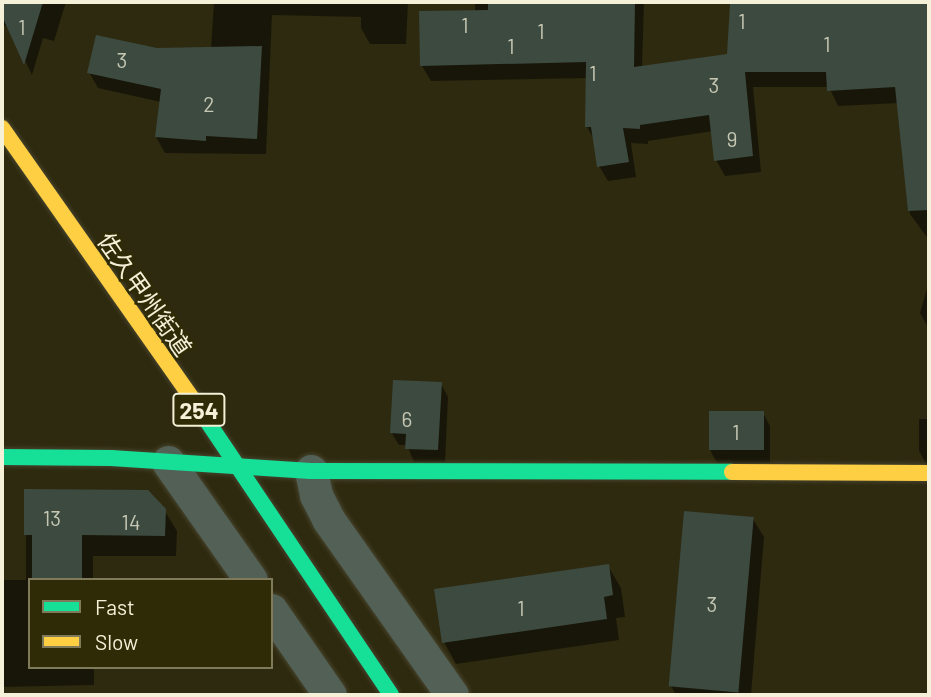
<!DOCTYPE html>
<meta charset="utf-8">
<style>
body{margin:0}
#map{position:relative;width:931px;height:697px;overflow:hidden;background:#2e2a0f;font-family:Barlow,"Noto Sans JP",sans-serif}
div>[style]{position:absolute}
[style*='--x']{left:calc(var(--x)*1px);top:calc(var(--y)*1px);width:calc(var(--w)*1px);rotate:calc(var(--a)*1deg)}
.shadow>*{inset:0;background:#0007}
.building>*{inset:0;background:#3c4a40;transform-origin:0 0}
.roads{filter:drop-shadow(0 0 2px #47442e) drop-shadow(0 0 2px #47442e)}
.street>*{height:33px;margin:-16.5px;padding:0 16.5px;transform-origin:16.5px;border-radius:16.5px;background:#526055}
.fast>*{height:16px;margin:-8px;padding:0 8px;transform-origin:8px;border-radius:8px;background:#16e098}
.slow>*{height:16px;margin:-8px;padding:0 8px;transform-origin:8px;border-radius:8px;background:#ffcf43}
span{translate:-50% -50%;white-space:nowrap;text-align:center;line-height:1.15;-webkit-text-stroke:5px #2f2b06;paint-order:stroke}
.number-label{font-size:21px;color:#c6c7b2}
.number-label span{-webkit-text-stroke-width:0}
.shield-label span{padding:2px 5px;background:#2f2b06;border:2px solid;border-radius:5px;-webkit-text-stroke-width:0}
.shield-label{font-size:23px;color:#f4f1d8;font-weight:700}
.street-label{font-size:24px;color:#f4f1d8}
.frame{position:absolute;inset:0;border:4px solid #f4f1d8;pointer-events:none}
.legend{position:absolute;left:28px;top:578px;width:245px;height:91px;box-sizing:border-box;background:#2f2b06;border:2px solid #7e7a5a;margin:0;padding:9px 12px;list-style:none;font-size:21px;color:#f4f1d8}
.legend li{display:flex;align-items:center;gap:14px;height:35px}
.legend b{width:35px;border:2px solid #7e7a5a}
</style>
<div id="map">
<div class="shadow">
<i style="clip-path:polygon(2px 2px,66px 2px,54px 41px,43px 38px,32px 75px,9px 27px,2px 25px)"></i>
<i style="clip-path:polygon(214px 2px,408px 2px,406px 44px,370px 44px,361px 28px,361px 17px,272px 15px,266px 154px,165px 153px,156px 137px,161px 102px,98px 88px,89px 72px,157px 50px,211px 49px)"></i>
<i style="clip-path:polygon(475px 2px,644px 2px,642px 67px,729px 56px,732px 2px,785px 2px,785px 5px,929px 2px,929px 240px,910px 214px,899px 103px,838px 106px,829px 87px,753px 87px,761px 172px,725px 176px,716px 160px,713px 131px,648px 141px,648px 144px,631px 143px,636px 177px,608px 181px,599px 166px,595px 141px,587px 127px,587px 78px,431px 81px,422px 66px,475px 12px)"></i>
<i style="clip-path:polygon(929px 282px,929px 329px,920px 313px)"></i>
<i style="clip-path:polygon(441px 384px,448px 397px,445px 462px,414px 462px,407px 445px,399px 445px,391px 432px)"></i>
<i style="clip-path:polygon(929px 398px,929px 469px,919px 451px,919px 419px,929px 419px)"></i>
<i style="clip-path:polygon(763px 413px,770px 426px,770px 463px,717px 463px,710px 450px)"></i>
<i style="clip-path:polygon(26px 491px,164px 510px,177px 531px,176px 556px,93px 556px,93px 580px,30px 580px,30px 667px,94px 667px,94px 685px,2px 687px,2px 580px,26px 580px)"></i>
<i style="clip-path:polygon(753px 519px,764px 537px,751px 695px,676px 695px,671px 686px)"></i>
<i style="clip-path:polygon(608px 566px,621px 588px,625px 617px,616px 618px,619px 640px,456px 664px,444px 642px)"></i>
</div>
<div class="building">
<i style="clip-path:polygon(2px 2px,43px 2px,24px 65px,2px 16px)"></i>
<i style="clip-path:polygon(488px 2px,635px 2px,634px 67px,727px 54px,730px 4px,929px 2px,929px 210px,908px 211px,895px 87px,827px 91px,826px 72px,745px 72px,753px 156px,714px 161px,709px 115px,640px 125px,640px 129px,623px 128px,629px 162px,597px 167px,591px 127px,585px 127px,586px 62px,420px 66px,419px 11px,488px 10px)"></i>
<i style="clip-path:polygon(96px 35px,157px 48px,262px 46px,257px 139px,206px 136px,206px 141px,155px 137px,161px 89px,87px 73px)"></i>
<i style="clip-path:polygon(393px 380px,442px 382px,438px 450px,405px 449px,406px 434px,390px 433px)"></i>
<i style="left:709px;top:411px;width:55px;height:39px"></i>
<i style="clip-path:polygon(24px 489px,148px 490px,166px 509px,165px 536px,82px 535px,82px 580px,32px 580px,32px 535px,24px 535px)"></i>
<i style="left:684px;top:511px;width:70px;height:176px;rotate:5deg"></i>
<i style="clip-path:polygon(609px 564px,613px 595px,604px 597px,607px 619px,442px 643px,434px 589px)"></i>
</div>
<div class="roads">
<div class="street">
<i style="--x:168;--y:462;--w:144;--a:54.9"></i>
<i style="--x:311;--y:471;--w:25;--a:78"></i>
<i style="--x:316;--y:495;--w:27;--a:63"></i>
<i style="--x:328;--y:519;--w:215;--a:54.8"></i>
<i style="--x:271;--y:610;--w:103;--a:55.2"></i>
</div>
<div class="fast">
<i style="--x:193;--y:400;--w:355;--a:56.1"></i>
<i style="--x:2;--y:457;--w:109;--a:0.5"></i>
<i style="--x:111;--y:458;--w:200;--a:3.7"></i>
<i style="--x:311;--y:471;--w:421;--a:0.1"></i>
</div>
<div class="slow">
<i style="--x:2;--y:128;--w:332;--a:54.9"></i>
<i style="--x:732;--y:472;--w:197;--a:0.3"></i>
</div>
</div>
<div class="number-label">
<span style="left:742px;top:21px">1</span>
<span style="left:465px;top:25px">1</span>
<span style="left:22px;top:27px">1</span>
<span style="left:541px;top:31px">1</span>
<span style="left:827px;top:44px">1</span>
<span style="left:511px;top:46px">1</span>
<span style="left:122px;top:60px">3</span>
<span style="left:593px;top:73px">1</span>
<span style="left:714px;top:85px">3</span>
<span style="left:209px;top:104px">2</span>
<span style="left:732px;top:139px">9</span>
<span style="left:407px;top:419px">6</span>
<span style="left:736px;top:432px">1</span>
<span style="left:52px;top:518px">13</span>
<span style="left:131px;top:522px">14</span>
<span style="left:712px;top:604px">3</span>
<span style="left:521px;top:608px">1</span>
</div>
<div class="shield-label">
<span style="left:199px;top:410px">254</span>
</div>
<div class="street-label">
<span style="left:145px;top:294px;rotate:55deg">佐久甲州街道</span>
</div>
<div class="frame"></div>
<ul class="legend">
<li><b style="height:9px;background:#16e098"></b>Fast</li>
<li><b style="height:9px;background:#ffcf43"></b>Slow</li>
</ul>
</div>
